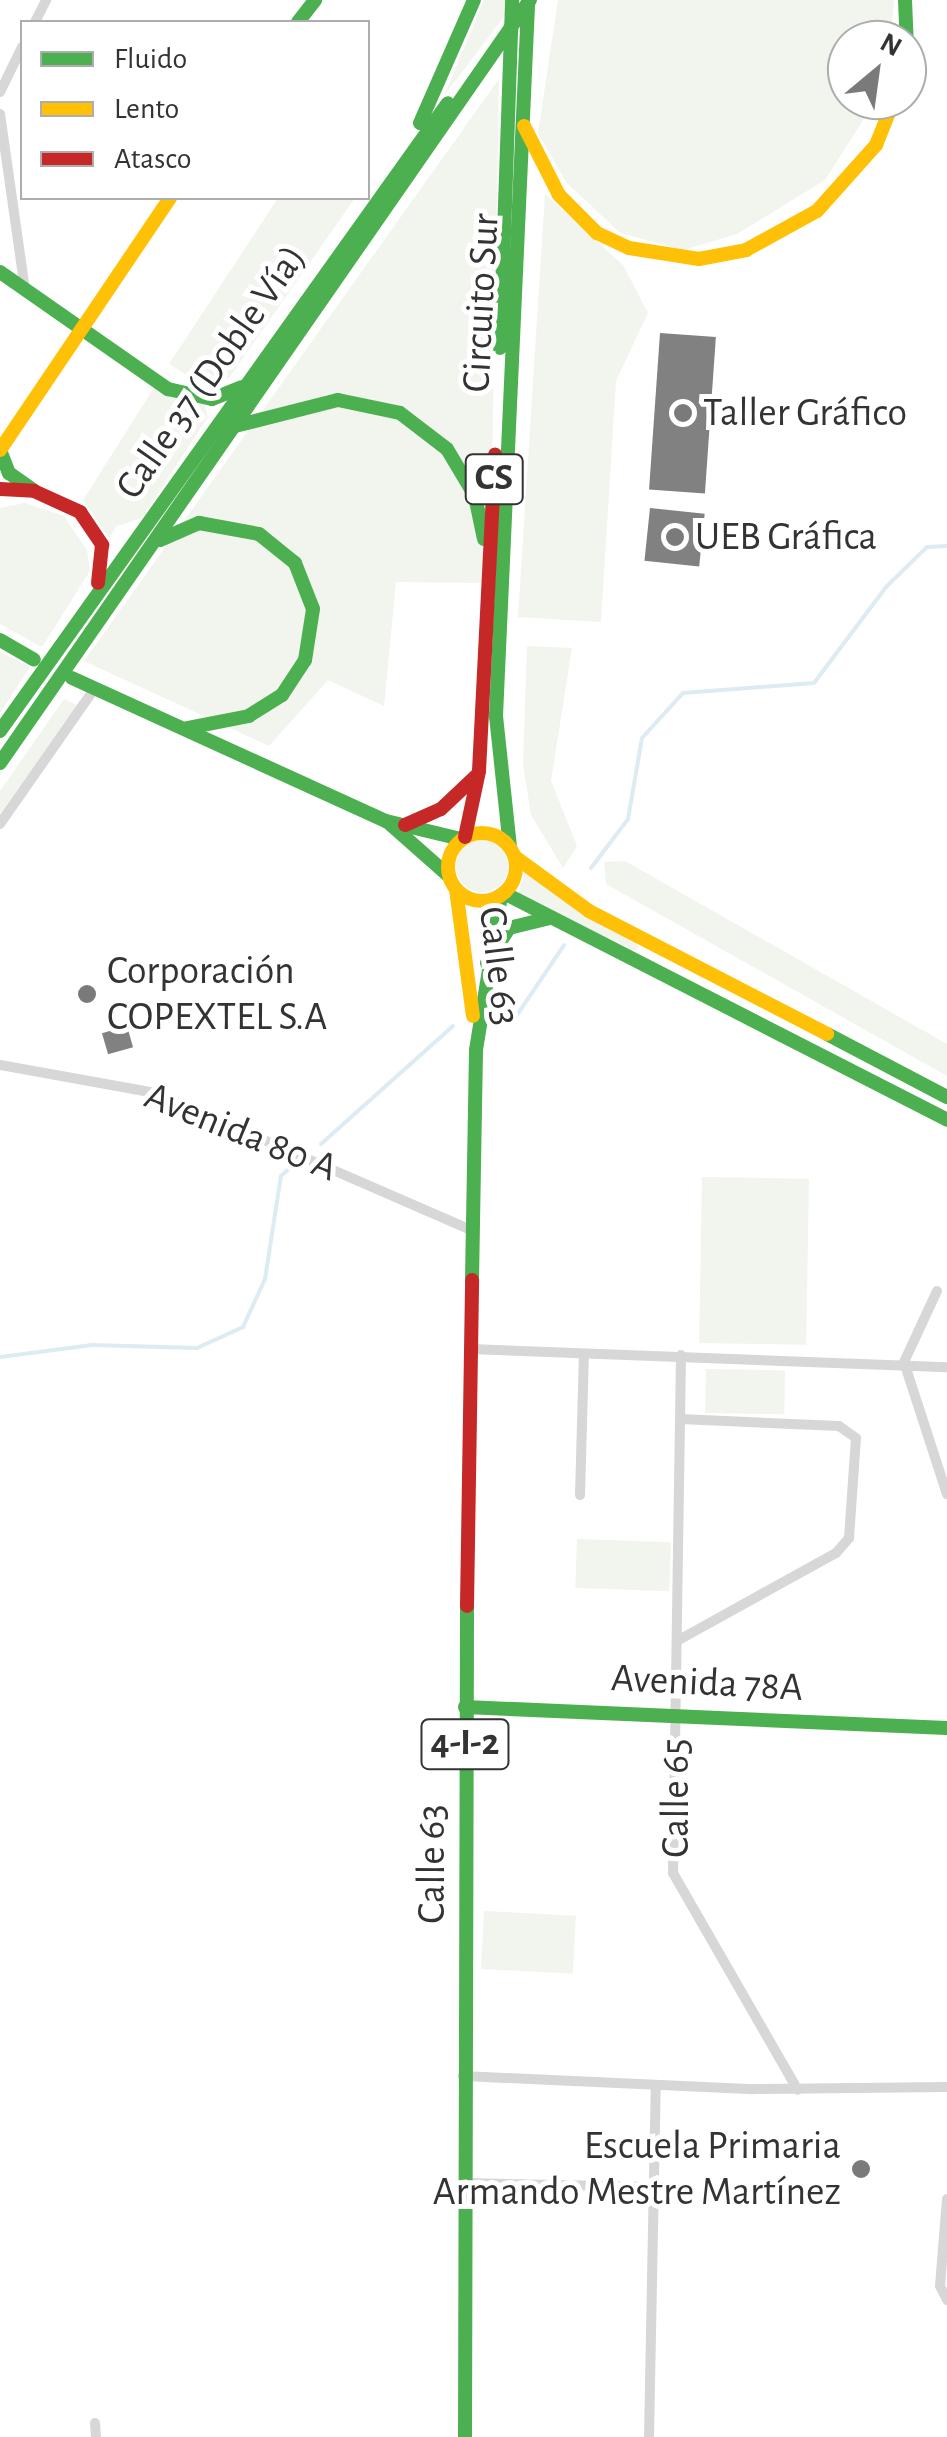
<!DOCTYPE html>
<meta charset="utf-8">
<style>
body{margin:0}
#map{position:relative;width:947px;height:2437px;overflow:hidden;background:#fff;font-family:"Alegreya Sans",sans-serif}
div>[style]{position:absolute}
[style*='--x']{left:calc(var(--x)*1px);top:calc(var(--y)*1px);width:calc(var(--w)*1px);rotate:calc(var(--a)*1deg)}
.green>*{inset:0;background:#f1f5ed;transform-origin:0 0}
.round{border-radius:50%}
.stream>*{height:4px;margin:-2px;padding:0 2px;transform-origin:2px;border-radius:2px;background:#ddebf3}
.building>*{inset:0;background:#818181;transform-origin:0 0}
.street>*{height:10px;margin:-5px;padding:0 5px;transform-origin:5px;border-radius:5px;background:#d7d7d7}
.fast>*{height:14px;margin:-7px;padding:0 7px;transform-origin:7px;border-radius:7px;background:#4caf50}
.slow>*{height:14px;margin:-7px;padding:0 7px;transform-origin:7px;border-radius:7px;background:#ffc107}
.slow>.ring{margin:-7px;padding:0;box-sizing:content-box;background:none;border:14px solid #ffc107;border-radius:50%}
.jam>*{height:14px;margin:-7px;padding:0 7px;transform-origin:7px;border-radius:7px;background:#c62828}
.dots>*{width:28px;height:28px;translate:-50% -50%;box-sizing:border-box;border:5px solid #fff;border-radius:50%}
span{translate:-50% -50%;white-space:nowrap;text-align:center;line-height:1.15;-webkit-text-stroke:10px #fff;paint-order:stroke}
.shield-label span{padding:2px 8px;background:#fff;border:2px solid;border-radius:8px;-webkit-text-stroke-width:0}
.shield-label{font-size:38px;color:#333;font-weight:700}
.street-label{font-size:40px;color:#333}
.poi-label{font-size:40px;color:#333}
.left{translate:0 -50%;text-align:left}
.right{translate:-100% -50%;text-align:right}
.legend{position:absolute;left:20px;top:20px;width:350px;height:180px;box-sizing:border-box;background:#fff;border:2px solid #adadad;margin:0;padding:12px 18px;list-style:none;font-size:30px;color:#333}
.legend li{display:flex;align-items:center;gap:20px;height:50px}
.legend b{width:50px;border:2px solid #adadad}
.north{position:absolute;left:827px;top:20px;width:100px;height:100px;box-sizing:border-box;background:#fff;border:2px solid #adadad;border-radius:50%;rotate:29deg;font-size:28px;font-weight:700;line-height:40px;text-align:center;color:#333}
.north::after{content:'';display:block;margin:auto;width:35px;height:45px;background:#7a7a7a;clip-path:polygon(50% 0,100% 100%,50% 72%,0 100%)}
</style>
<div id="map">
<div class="green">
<i style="clip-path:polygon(484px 0,506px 0,505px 15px,444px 96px)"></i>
<i style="clip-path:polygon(558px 0,894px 0,891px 40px,847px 40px,847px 100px,876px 100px,825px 180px,737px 234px,683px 250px,620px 233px,566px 182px,538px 133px)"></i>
<i style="clip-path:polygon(499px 79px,490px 583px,396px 582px,384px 706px,328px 680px,269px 746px,84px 661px)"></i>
<i style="clip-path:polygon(545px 194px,623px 265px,648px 313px,616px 381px,601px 622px,518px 617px)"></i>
<i style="clip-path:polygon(278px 198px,355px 198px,229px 378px,201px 384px,169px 364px)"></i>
<i style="clip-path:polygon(154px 388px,204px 403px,208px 417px,142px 518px,117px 526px,109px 538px,83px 500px)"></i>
<i style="clip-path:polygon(25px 503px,64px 516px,87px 550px,90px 571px,42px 647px,0 624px,0 508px)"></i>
<i style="clip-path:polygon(527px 646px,572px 648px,551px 781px,577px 846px,563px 868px,531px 815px,523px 764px)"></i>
<i style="clip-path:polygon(0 652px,30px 667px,0 713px)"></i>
<i style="clip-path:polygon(64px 699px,79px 706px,0 821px,0 791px)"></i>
<i class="round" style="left:456px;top:840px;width:52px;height:52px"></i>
<i style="clip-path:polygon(625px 861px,947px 1044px,947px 1076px,606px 884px,604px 862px)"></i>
<i style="clip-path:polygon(525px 872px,639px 945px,636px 951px,517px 897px)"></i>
<i style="left:702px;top:1177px;width:107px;height:166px;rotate:1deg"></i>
<i style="left:706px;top:1369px;width:79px;height:44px;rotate:1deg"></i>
<i style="left:577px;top:1539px;width:94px;height:49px;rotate:2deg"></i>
<i style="left:484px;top:1911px;width:92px;height:58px;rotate:3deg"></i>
</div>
<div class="stream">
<i style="--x:591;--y:868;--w:61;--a:-52.9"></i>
<i style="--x:628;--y:819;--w:82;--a:-80.2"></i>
<i style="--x:642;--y:738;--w:61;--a:-47.7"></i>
<i style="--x:683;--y:693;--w:131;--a:-4.4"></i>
<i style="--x:814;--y:683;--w:120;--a:-53.1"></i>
<i style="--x:886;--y:587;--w:57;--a:-44.3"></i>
<i style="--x:927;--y:547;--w:20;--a:-3"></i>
<i style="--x:511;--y:1024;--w:95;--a:-56.1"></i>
<i style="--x:321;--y:1144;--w:177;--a:-41.8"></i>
<i style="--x:0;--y:1357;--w:93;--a:-7.4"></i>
<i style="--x:92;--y:1345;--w:105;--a:1.6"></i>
<i style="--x:197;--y:1348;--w:51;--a:-24.5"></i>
<i style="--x:243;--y:1327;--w:53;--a:-65.4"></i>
<i style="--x:265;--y:1279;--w:104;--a:-81.2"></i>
<i style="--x:281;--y:1176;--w:13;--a:-42"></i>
</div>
<div class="building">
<i style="left:660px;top:333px;width:56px;height:157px;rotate:4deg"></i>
<i style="left:650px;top:508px;width:55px;height:53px;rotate:6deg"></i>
<i style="left:127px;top:1026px;width:22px;height:26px;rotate:74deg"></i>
</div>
<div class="street">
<i style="--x:35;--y:22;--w:25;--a:-63"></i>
<i style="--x:0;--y:92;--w:50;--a:-63.9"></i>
<i style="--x:0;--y:114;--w:178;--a:81.9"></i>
<i style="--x:0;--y:824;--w:166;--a:-55.1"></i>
<i style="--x:0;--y:1065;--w:158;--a:10.2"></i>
<i style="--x:156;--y:1093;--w:347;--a:23.5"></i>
<i style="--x:937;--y:1291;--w:78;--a:114.9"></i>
<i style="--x:904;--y:1362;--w:139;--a:72"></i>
<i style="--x:470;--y:1349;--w:477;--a:2.2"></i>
<i style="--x:681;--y:1355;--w:518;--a:90.88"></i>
<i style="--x:673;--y:1873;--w:250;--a:60.1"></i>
<i style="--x:580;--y:1495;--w:141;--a:-88.4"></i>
<i style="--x:677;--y:1641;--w:182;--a:-29"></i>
<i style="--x:836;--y:1553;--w:20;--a:-49"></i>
<i style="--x:849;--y:1538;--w:100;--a:-86"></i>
<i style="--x:856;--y:1438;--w:21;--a:-145"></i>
<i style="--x:839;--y:1426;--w:159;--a:-177.5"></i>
<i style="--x:463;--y:2076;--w:291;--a:2.6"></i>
<i style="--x:754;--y:2089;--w:193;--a:-0.6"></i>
<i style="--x:464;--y:2183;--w:190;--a:1.2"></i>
<i style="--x:947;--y:2199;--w:87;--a:94.6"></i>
<i style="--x:940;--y:2286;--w:16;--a:63"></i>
<i style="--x:95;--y:2423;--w:14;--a:86"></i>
<i style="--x:649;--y:2437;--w:352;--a:-88.9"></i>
</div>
<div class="fast">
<i style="--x:905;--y:0;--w:48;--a:87.6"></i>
<i style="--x:298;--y:22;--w:28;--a:-52"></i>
<i style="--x:420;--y:123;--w:134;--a:-66.3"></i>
<i style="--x:0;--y:272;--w:205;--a:34.9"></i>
<i style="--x:168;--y:389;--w:45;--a:12.8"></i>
<i style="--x:212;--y:399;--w:31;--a:-22"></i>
<i style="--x:500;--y:348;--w:348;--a:-88"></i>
<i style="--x:235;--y:426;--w:106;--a:-14.2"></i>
<i style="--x:338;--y:400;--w:63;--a:11.8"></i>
<i style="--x:400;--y:413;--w:59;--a:37.5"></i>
<i style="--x:447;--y:449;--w:55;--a:59.2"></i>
<i style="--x:475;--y:496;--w:44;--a:78.2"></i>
<i style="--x:0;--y:450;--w:25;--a:69"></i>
<i style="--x:9;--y:473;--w:29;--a:35"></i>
<i style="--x:160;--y:540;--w:43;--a:-23.6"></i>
<i style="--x:199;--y:523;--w:61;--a:10.4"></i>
<i style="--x:259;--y:534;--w:46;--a:38.9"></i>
<i style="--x:295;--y:563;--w:49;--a:68.6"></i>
<i style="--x:313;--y:609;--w:52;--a:98.9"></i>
<i style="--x:305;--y:660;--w:42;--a:123.3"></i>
<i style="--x:282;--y:695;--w:39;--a:148"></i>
<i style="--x:249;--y:716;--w:63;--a:169"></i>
<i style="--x:0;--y:640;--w:39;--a:30"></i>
<i style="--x:72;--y:678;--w:345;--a:24.5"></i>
<i style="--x:386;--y:821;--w:77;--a:13.5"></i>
<i style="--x:0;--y:731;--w:771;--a:-54.5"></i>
<i style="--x:0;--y:763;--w:929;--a:-55.22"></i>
<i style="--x:389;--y:823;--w:80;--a:41.5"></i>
<i style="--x:510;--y:847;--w:132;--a:-96.1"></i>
<i style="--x:496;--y:716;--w:712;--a:-87.42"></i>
<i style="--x:504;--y:893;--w:498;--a:27.1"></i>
<i style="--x:487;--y:963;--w:41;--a:-57.8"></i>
<i style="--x:509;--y:928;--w:42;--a:-13.7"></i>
<i style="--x:827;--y:1034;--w:136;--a:27.7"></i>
<i style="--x:472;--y:1280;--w:230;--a:-89"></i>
<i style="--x:476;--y:1050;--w:157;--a:-80.8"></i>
<i style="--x:465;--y:1707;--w:482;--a:2.5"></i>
<i style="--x:465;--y:2437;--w:831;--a:-89.86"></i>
</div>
<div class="slow">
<i style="--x:524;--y:126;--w:77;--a:63.1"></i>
<i style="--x:559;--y:195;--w:54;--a:45"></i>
<i style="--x:597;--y:233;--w:35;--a:25"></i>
<i style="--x:629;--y:248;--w:71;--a:8.9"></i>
<i style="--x:699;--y:259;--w:48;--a:-10.8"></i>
<i style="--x:746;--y:250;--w:81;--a:-28.8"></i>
<i style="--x:817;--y:211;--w:89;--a:-48.2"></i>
<i style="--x:876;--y:145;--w:48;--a:-68.2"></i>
<i style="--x:0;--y:450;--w:304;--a:-56"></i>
<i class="ring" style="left:448px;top:833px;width:54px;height:54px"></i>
<i style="--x:515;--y:857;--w:92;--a:36.1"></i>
<i style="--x:589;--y:911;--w:268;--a:27.3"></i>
<i style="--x:456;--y:889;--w:128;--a:82.4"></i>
</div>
<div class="jam">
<i style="--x:0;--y:489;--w:34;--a:3"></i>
<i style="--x:34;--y:491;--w:51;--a:24.5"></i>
<i style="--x:80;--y:512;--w:40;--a:56"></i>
<i style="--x:102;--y:545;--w:38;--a:96"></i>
<i style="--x:405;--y:825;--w:39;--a:-24"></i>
<i style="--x:441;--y:809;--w:48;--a:-43.3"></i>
<i style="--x:465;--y:837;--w:67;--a:-78"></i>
<i style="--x:479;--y:771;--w:317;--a:-87.1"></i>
<i style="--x:467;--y:1606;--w:326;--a:-89.1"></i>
</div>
<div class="dots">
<i style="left:683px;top:413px;background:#7a7a7a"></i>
<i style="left:675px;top:537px;background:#7a7a7a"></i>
<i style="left:87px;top:994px;background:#7a7a7a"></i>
<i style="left:861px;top:2169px;background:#7a7a7a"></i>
</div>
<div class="shield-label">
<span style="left:494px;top:479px">CS</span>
<span style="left:465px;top:1744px">4-I-2</span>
</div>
<div class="street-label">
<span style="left:481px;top:303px;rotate:-87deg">Circuito Sur</span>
<span style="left:211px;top:372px;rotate:-55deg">Calle 37 (Doble Vía)</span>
<span style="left:499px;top:966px;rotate:83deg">Calle 63</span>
<span style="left:241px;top:1132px;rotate:22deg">Avenida 80 A</span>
<span style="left:707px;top:1683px;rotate:3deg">Avenida 78A</span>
<span style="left:676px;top:1798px;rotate:-90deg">Calle 65</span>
<span style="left:432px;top:1864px;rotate:-90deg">Calle 63</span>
</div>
<div class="poi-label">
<span class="left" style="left:703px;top:413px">Taller Gráfico</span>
<span class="left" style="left:695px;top:537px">UEB Gráfica</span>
<span class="left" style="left:107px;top:994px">Corporación<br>COPEXTEL S.A</span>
<span class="right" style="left:841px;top:2169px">Escuela Primaria<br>Armando Mestre Martínez</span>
</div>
<ul class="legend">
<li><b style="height:12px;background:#4caf50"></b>Fluido</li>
<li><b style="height:12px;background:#ffc107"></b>Lento</li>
<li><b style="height:12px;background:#c62828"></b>Atasco</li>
</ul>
<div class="north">N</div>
</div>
